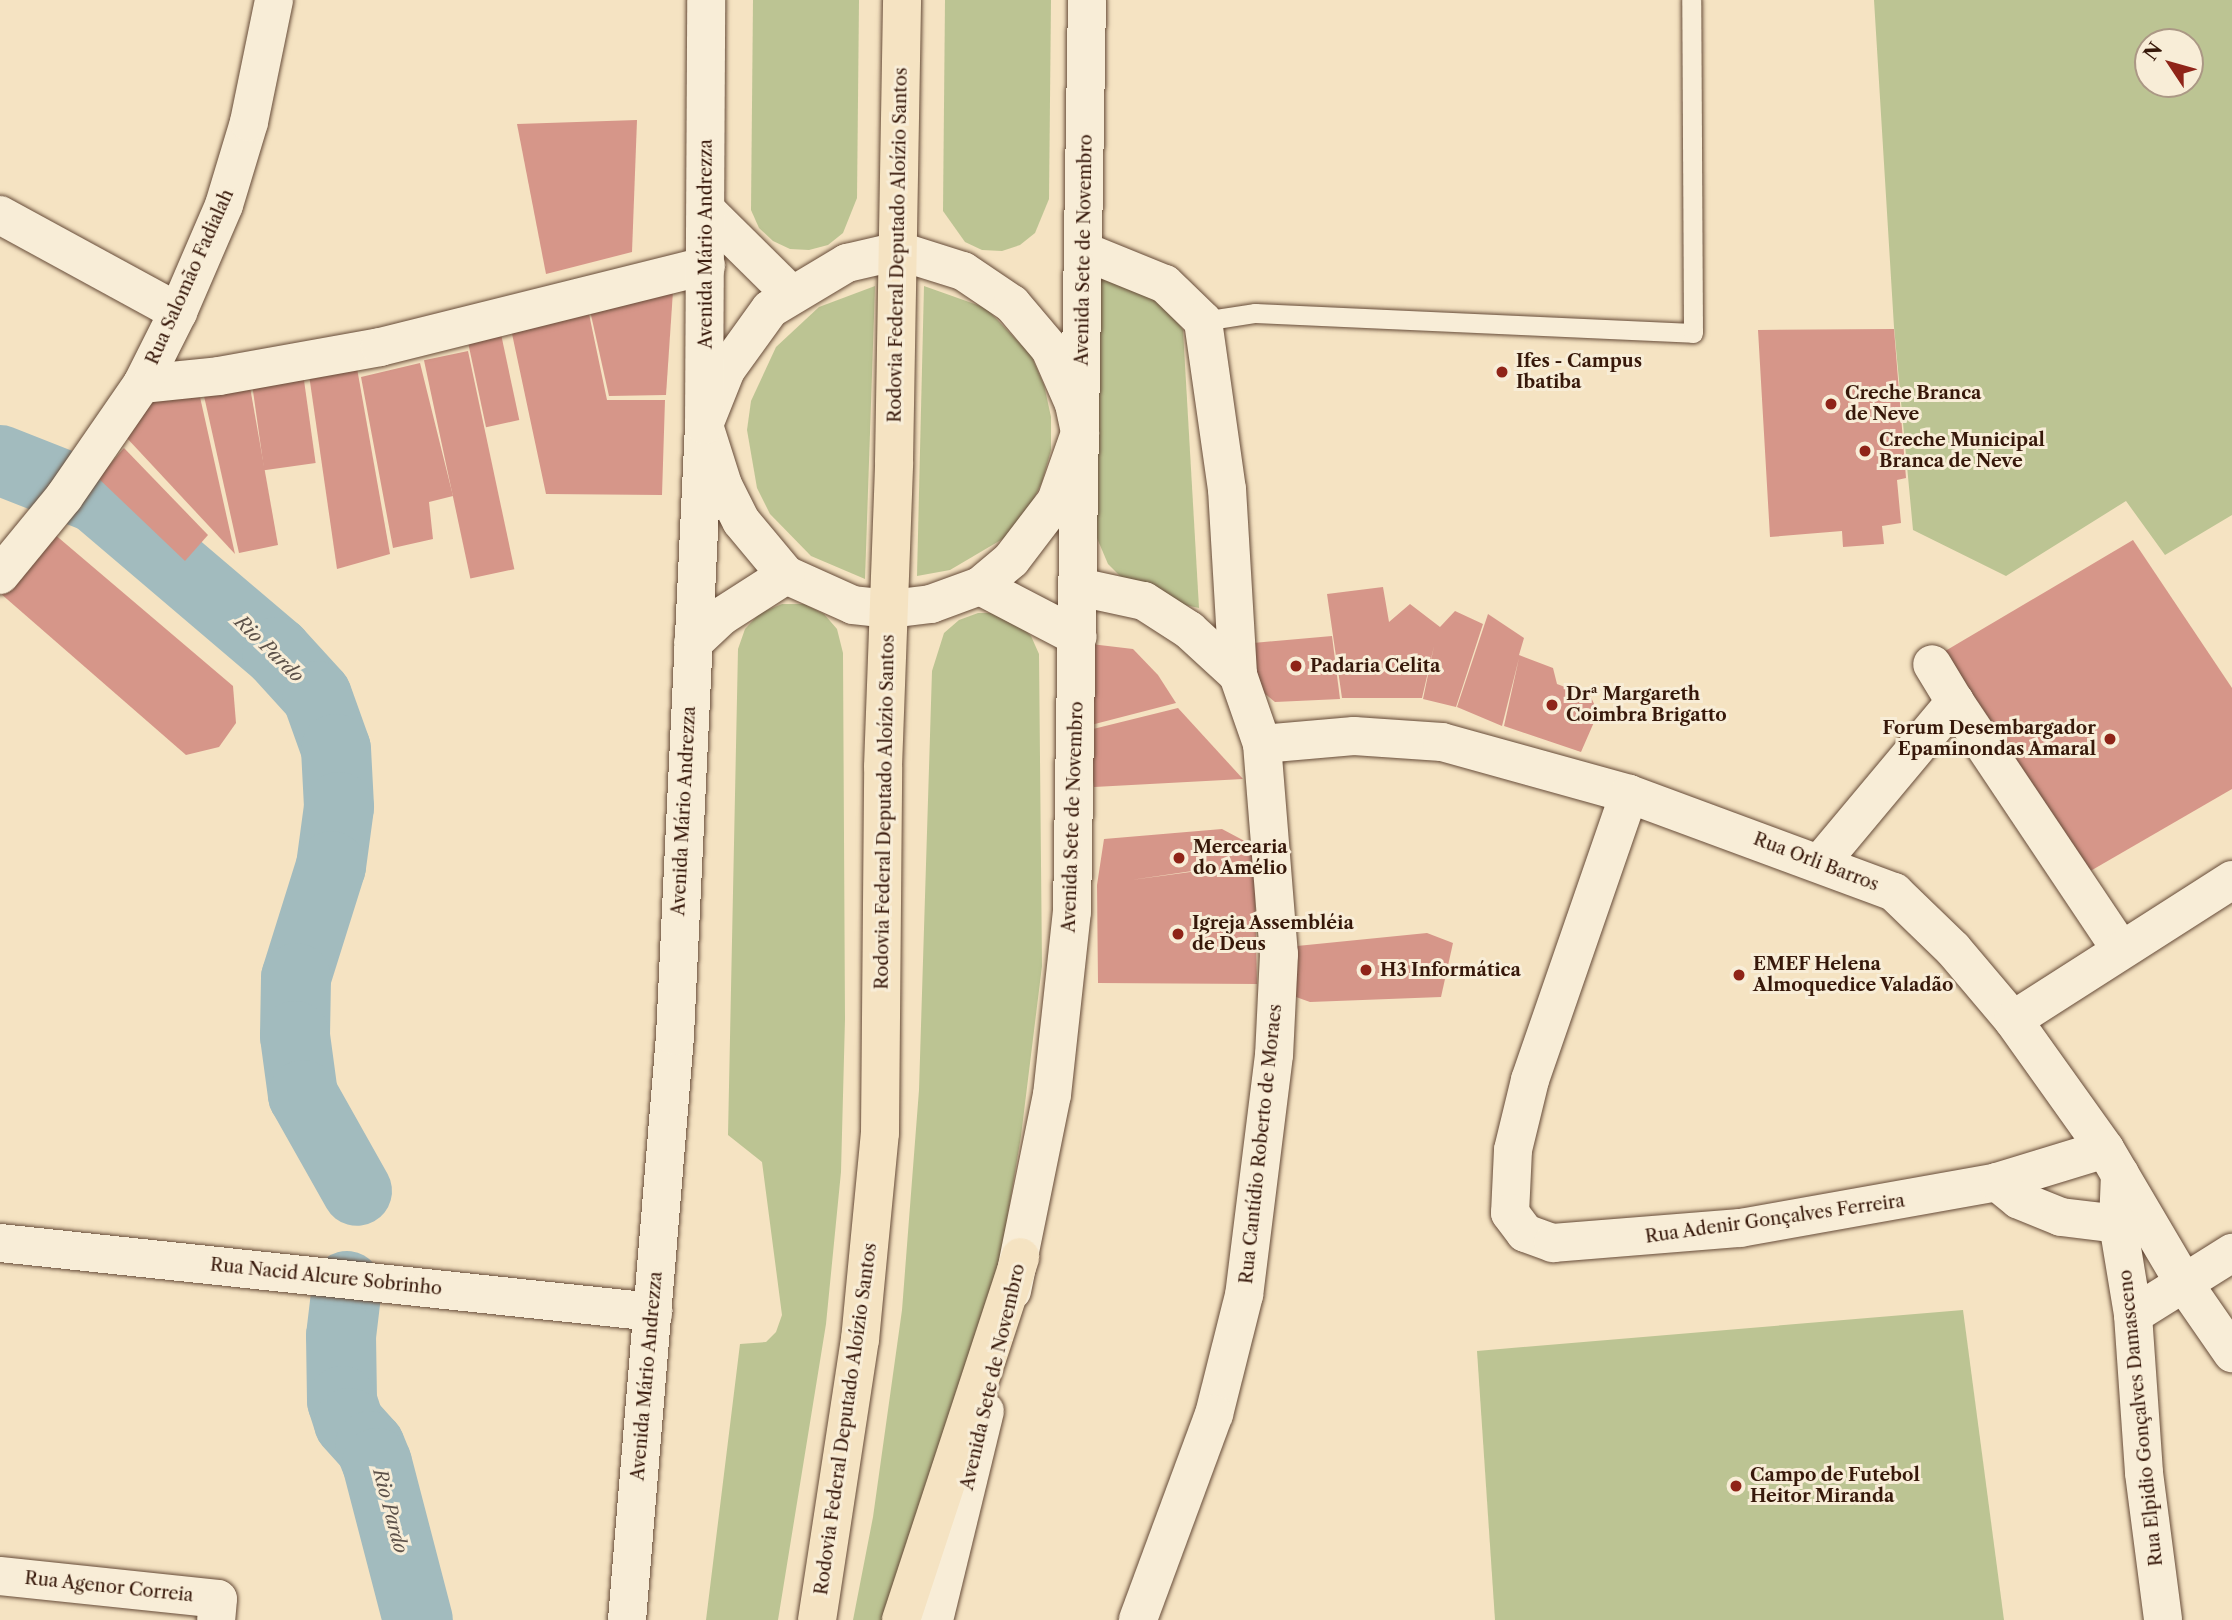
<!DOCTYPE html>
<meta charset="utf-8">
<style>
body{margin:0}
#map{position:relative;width:2232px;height:1620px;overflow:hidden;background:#f5e3c2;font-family:"Libre Caslon Text",serif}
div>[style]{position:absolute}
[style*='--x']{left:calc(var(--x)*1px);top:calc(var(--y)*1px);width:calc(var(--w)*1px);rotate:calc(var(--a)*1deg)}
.green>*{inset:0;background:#bcc493}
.river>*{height:70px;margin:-35px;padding:0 35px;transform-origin:35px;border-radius:35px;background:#a2bbbe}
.building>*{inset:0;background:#d69689;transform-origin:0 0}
.roads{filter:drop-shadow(0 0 2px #664b38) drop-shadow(0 0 2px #664b38)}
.service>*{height:19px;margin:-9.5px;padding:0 9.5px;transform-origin:9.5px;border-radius:9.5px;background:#f8edd7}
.minor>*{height:38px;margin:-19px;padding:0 19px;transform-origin:19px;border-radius:19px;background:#f8edd7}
.tertiary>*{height:38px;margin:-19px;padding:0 19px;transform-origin:19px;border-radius:19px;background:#f8edd7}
.trunk>*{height:38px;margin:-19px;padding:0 19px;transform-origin:19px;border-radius:19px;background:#f5e3c2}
.dots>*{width:19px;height:19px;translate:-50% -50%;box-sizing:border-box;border:4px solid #f8edd7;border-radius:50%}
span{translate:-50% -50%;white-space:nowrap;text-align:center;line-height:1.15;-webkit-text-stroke:6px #f8edd7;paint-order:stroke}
.street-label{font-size:18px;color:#37180a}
.poi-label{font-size:18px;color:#37180a;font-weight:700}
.left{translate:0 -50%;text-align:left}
.right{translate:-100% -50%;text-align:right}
.water-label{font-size:19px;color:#5c5149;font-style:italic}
.north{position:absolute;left:2134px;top:28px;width:70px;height:70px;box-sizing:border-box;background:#f8edd7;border:2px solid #ab9885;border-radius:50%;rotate:306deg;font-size:19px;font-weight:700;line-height:28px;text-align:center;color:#37180a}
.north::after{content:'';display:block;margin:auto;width:24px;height:32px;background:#8f2418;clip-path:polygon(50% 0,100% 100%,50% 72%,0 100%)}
</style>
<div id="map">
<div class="green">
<i style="clip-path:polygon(753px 0,859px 0,857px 198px,843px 233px,828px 245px,809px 250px,790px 249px,773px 241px,759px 228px,751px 210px)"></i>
<i style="clip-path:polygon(945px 0,1051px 0,1049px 199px,1035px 233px,1020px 245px,1002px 251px,982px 250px,965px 242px,943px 211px)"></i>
<i style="clip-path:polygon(evenodd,1874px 0,2232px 0,2232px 515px,2165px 555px,2126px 501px,2006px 576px,1913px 530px,1894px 327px,1874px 0,2148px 42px,2190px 42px,2190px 84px,2148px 84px,2148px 42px)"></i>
<i style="clip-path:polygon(1098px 275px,1167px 305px,1183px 330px,1199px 608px,1162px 600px,1130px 586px,1108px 564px,1094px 531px)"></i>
<i style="clip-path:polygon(875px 286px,865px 579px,811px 556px,770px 514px,757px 488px,747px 430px,751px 401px,776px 347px,819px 307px)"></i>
<i style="clip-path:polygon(924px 286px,986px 308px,1031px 355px,1044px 385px,1051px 417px,1051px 450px,1042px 482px,1028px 511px,1006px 537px,950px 570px,917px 576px)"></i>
<i style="clip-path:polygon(782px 604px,804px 604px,824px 614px,837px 629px,843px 653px,845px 1019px,841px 1172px,826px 1324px,778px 1620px,706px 1620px,740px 1344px,766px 1342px,776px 1332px,782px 1315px,762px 1162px,728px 1135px,738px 649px,745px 629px,760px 613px)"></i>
<i style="clip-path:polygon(978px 613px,998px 613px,1017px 622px,1031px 636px,1039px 654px,1042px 966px,1021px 1136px,993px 1304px,886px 1620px,853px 1620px,873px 1517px,902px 1310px,919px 1090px,932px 671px,944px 633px,959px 620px)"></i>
<i style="clip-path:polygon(1963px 1310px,2004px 1620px,1495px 1620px,1477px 1351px)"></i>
</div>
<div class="river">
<i style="--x:0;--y:460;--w:103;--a:21.6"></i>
<i style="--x:96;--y:498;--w:238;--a:40.4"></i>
<i style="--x:277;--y:652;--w:59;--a:47.7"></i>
<i style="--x:317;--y:696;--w:56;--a:70.3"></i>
<i style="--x:336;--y:749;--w:58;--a:87"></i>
<i style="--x:339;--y:807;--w:60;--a:97.7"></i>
<i style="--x:331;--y:866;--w:117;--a:107.4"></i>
<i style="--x:296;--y:978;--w:58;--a:91"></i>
<i style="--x:295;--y:1036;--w:60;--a:82.3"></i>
<i style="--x:303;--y:1095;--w:110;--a:60.6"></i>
<i style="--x:347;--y:1286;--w:50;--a:96.8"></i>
<i style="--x:341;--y:1336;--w:65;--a:89.1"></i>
<i style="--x:342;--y:1401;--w:23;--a:72"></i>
<i style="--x:349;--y:1423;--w:31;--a:48"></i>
<i style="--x:370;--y:1446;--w:18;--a:68"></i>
<i style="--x:377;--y:1463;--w:162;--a:75.4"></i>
</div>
<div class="building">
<i style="clip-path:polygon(637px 120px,632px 252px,546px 274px,517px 124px)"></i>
<i style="clip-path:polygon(673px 291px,666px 395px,609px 396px,589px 306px)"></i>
<i style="clip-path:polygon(588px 309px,607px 400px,665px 400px,662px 495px,546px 494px,511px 329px)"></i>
<i style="clip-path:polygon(1894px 329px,1906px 478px,1897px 480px,1901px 523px,1882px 526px,1884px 544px,1843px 547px,1842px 531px,1770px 537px,1758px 330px)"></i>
<i style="left:501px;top:334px;width:88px;height:34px;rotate:78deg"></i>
<i style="left:468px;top:351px;width:223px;height:45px;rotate:78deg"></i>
<i style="clip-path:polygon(355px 357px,390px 554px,337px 569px,308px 368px)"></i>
<i style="clip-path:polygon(420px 363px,453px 496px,429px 502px,433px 539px,393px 548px,361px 377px)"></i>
<i style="left:302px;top:366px;width:98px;height:52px;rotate:82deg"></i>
<i style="clip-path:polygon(248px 376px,278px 545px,239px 553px,202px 387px)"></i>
<i style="clip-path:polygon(198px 388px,235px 554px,125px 436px,155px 399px)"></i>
<i style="clip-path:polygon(124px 448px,208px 535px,185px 561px,98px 478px)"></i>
<i style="clip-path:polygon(53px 533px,233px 686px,236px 723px,219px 747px,186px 755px,0 593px)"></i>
<i style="clip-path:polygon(2133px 540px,2232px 688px,2232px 789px,2080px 877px,1935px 657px)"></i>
<i style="clip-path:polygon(1383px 587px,1389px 622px,1410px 604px,1440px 627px,1455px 611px,1483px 624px,1456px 707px,1423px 699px,1434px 646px,1422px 698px,1342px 698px,1327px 594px)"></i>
<i style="clip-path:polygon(1488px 614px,1524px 638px,1519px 655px,1553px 668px,1557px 684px,1591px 697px,1598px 713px,1581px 752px,1504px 726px,1519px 658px,1502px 726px,1457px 707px)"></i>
<i style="clip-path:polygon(1332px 636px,1340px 699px,1275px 702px,1259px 689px,1253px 643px)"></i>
<i style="clip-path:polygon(1091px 644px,1133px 649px,1158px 675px,1176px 703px,1087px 726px)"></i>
<i style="clip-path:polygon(1178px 708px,1243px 779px,1094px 787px,1085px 731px)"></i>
<i style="clip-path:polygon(evenodd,1222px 829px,1254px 846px,1257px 984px,1098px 983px,1097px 885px,1104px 839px,1222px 829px,1199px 870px,1220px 876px,1198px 871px,1131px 880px,1199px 870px)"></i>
<i style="clip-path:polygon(1427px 933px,1453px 943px,1441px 997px,1310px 1002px,1282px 992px,1287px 947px)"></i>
</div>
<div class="roads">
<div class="service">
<i style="--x:1203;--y:321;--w:53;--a:-8.7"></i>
<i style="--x:1255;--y:313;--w:438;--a:2.6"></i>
<i style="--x:1693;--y:333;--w:333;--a:-90.3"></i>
</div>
<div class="minor">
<i style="--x:0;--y:215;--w:203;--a:28.6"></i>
<i style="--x:1086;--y:252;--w:85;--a:22.1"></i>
<i style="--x:1165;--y:284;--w:53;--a:44.2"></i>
<i style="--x:1203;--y:321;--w:170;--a:81.9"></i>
<i style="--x:1227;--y:489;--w:186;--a:86.6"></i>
<i style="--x:142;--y:384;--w:77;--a:-5.9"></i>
<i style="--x:219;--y:376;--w:164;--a:-10.2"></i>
<i style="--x:380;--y:347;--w:336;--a:-14"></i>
<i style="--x:0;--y:575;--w:101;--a:-50.6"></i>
<i style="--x:64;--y:497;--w:137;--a:-55.4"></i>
<i style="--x:142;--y:384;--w:80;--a:-63.4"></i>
<i style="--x:178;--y:312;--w:116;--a:-66.7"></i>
<i style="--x:224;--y:205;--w:87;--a:-73.2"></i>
<i style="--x:249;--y:122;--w:125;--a:-78.4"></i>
<i style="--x:1955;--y:702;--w:298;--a:56.2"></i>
<i style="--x:1262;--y:744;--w:92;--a:-5"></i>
<i style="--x:1354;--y:736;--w:88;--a:3.9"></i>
<i style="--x:1442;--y:742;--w:194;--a:15.5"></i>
<i style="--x:1629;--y:794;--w:283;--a:20.3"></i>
<i style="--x:1894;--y:892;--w:82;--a:44"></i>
<i style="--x:1953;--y:949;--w:93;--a:49.8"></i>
<i style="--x:2013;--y:1020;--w:158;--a:54.5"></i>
<i style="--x:2105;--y:1149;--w:158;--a:59.5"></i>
<i style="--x:2185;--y:1285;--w:83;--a:55.3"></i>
<i style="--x:1629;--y:794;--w:303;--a:109.1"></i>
<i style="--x:1530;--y:1080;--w:72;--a:103.7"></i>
<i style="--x:1513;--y:1150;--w:63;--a:92.7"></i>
<i style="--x:1510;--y:1213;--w:25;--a:53"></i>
<i style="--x:1525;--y:1233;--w:30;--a:20"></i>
<i style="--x:1553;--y:1243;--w:188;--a:-4.6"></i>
<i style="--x:1740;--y:1228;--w:261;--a:-10.1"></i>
<i style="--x:1997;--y:1182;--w:113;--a:-17"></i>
<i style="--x:1821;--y:862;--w:209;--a:-50.1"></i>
<i style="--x:1955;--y:702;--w:44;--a:-121.2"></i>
<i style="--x:2013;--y:1020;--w:260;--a:-32.6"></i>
<i style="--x:2120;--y:1174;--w:50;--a:92.3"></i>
<i style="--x:2118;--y:1224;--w:92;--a:80.6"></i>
<i style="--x:2133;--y:1315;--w:158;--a:86"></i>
<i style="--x:2144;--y:1473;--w:148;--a:82.6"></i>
<i style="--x:1997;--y:1182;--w:28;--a:39"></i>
<i style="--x:2019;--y:1200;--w:45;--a:22"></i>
<i style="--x:2061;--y:1217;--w:57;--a:7"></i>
<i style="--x:0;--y:1243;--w:657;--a:6.03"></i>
<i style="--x:2133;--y:1315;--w:117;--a:-32.1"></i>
<i style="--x:0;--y:1576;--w:219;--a:6"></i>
<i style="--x:218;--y:1599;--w:21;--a:95"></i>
</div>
<div class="tertiary">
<i style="--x:708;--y:212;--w:117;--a:44.7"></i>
<i style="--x:899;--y:251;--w:67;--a:17.4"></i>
<i style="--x:963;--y:271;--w:59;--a:34"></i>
<i style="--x:1012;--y:304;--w:59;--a:49.8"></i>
<i style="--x:1050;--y:349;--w:60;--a:66.4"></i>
<i style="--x:1074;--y:404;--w:30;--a:78"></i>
<i style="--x:1080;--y:433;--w:72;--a:109.4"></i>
<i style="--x:1056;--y:501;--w:74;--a:127.3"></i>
<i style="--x:1011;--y:560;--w:40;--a:140"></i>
<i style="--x:980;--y:586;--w:52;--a:159.8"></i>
<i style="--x:931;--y:604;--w:41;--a:173"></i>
<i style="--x:890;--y:609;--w:37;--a:-174"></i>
<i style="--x:853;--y:605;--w:73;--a:-155.9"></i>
<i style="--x:786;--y:575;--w:70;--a:-129.8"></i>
<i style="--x:741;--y:521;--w:40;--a:-116.6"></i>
<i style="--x:723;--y:485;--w:63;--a:-107.6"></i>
<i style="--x:704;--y:425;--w:59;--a:-68.2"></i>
<i style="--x:726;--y:370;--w:75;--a:-54.2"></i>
<i style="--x:770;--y:309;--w:90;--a:-30.9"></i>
<i style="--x:847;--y:263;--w:53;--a:-13"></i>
<i style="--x:980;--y:586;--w:110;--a:27.5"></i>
<i style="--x:1079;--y:587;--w:66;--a:12.2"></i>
<i style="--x:1144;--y:601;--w:54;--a:32.8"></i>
<i style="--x:1189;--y:630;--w:67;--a:42.6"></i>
<i style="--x:1238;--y:675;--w:73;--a:70.8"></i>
<i style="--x:1262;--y:744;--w:211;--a:85.4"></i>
<i style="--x:1279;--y:954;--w:101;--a:92.8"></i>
<i style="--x:1274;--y:1055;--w:242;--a:97.1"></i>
<i style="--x:1244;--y:1295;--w:123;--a:104.1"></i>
<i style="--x:1214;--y:1414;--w:220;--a:110.3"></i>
<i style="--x:693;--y:643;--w:40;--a:-43"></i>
<i style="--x:722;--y:616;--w:76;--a:-32.6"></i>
<i style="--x:1012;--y:1291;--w:200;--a:-78.5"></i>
<i style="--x:1052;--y:1095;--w:184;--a:-83.8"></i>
<i style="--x:1072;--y:912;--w:912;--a:-89.06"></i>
<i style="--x:627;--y:1620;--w:586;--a:-85.3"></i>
<i style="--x:675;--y:1036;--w:612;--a:-87.28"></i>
<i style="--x:704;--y:425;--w:425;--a:-89.7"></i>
<i style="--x:934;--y:1620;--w:215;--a:-76.3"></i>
</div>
<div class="trunk">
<i style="--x:817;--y:1620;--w:283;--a:-81.3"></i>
<i style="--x:860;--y:1340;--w:208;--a:-84.5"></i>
<i style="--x:880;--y:1133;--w:366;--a:-89.5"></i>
<i style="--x:883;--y:767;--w:305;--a:-87.9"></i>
<i style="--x:894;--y:462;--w:462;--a:-89"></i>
<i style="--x:901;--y:1620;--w:382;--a:-71.8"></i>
</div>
</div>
<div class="dots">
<i style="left:1502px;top:372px;background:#8f2418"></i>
<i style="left:1831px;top:404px;background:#8f2418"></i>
<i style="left:1865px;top:451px;background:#8f2418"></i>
<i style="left:1296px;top:666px;background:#8f2418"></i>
<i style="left:1552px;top:705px;background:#8f2418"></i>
<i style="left:2110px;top:739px;background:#8f2418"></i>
<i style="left:1179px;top:858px;background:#8f2418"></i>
<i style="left:1178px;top:934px;background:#8f2418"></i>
<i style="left:1366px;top:970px;background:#8f2418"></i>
<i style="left:1739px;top:975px;background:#8f2418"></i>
<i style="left:1736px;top:1486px;background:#8f2418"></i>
</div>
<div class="street-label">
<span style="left:706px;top:244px;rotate:-90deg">Avenida Mário Andrezza</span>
<span style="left:898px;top:245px;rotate:-89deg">Rodovia Federal Deputado Aloízio Santos</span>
<span style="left:1084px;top:250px;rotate:-89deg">Avenida Sete de Novembro</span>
<span style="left:190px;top:277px;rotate:-66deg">Rua Salomão Fadialah</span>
<span style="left:684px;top:811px;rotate:-87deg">Avenida Mário Andrezza</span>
<span style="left:885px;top:812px;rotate:-89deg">Rodovia Federal Deputado Aloízio Santos</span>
<span style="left:1073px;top:817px;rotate:-88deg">Avenida Sete de Novembro</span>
<span style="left:1816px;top:862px;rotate:21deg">Rua Orli Barros</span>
<span style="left:1261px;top:1144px;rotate:-84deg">Rua Cantídio Roberto de Moraes</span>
<span style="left:1775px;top:1219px;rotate:-8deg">Rua Adenir Gonçalves Ferreira</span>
<span style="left:326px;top:1277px;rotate:6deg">Rua Nacid Alcure Sobrinho</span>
<span style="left:647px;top:1376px;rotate:-85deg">Avenida Mário Andrezza</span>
<span style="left:993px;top:1377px;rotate:-77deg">Avenida Sete de Novembro</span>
<span style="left:2141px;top:1418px;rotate:-96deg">Rua Elpidio Gonçalves Damasceno</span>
<span style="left:846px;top:1419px;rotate:-82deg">Rodovia Federal Deputado Aloízio Santos</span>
<span style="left:109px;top:1587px;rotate:6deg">Rua Agenor Correia</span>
</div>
<div class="poi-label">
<span class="left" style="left:1516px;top:372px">Ifes - Campus<br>Ibatiba</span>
<span class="left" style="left:1845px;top:404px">Creche Branca<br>de Neve</span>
<span class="left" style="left:1879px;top:451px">Creche Municipal<br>Branca de Neve</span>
<span class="left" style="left:1310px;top:666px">Padaria Celita</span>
<span class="left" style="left:1566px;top:705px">Drª Margareth<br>Coimbra Brigatto</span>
<span class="right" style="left:2096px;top:739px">Forum Desembargador<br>Epaminondas Amaral</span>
<span class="left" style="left:1193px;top:858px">Mercearia<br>do Amélio</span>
<span class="left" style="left:1192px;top:934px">Igreja Assembléia<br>de Deus</span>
<span class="left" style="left:1753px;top:975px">EMEF Helena<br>Almoquedice Valadão</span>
<span class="left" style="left:1380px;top:970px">H3 Informática</span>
<span class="left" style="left:1750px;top:1486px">Campo de Futebol<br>Heitor Miranda</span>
</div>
<div class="water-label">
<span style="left:269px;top:649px;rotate:44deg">Rio Pardo</span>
<span style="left:390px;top:1511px;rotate:75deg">Rio Pardo</span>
</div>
<div class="north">N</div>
</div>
